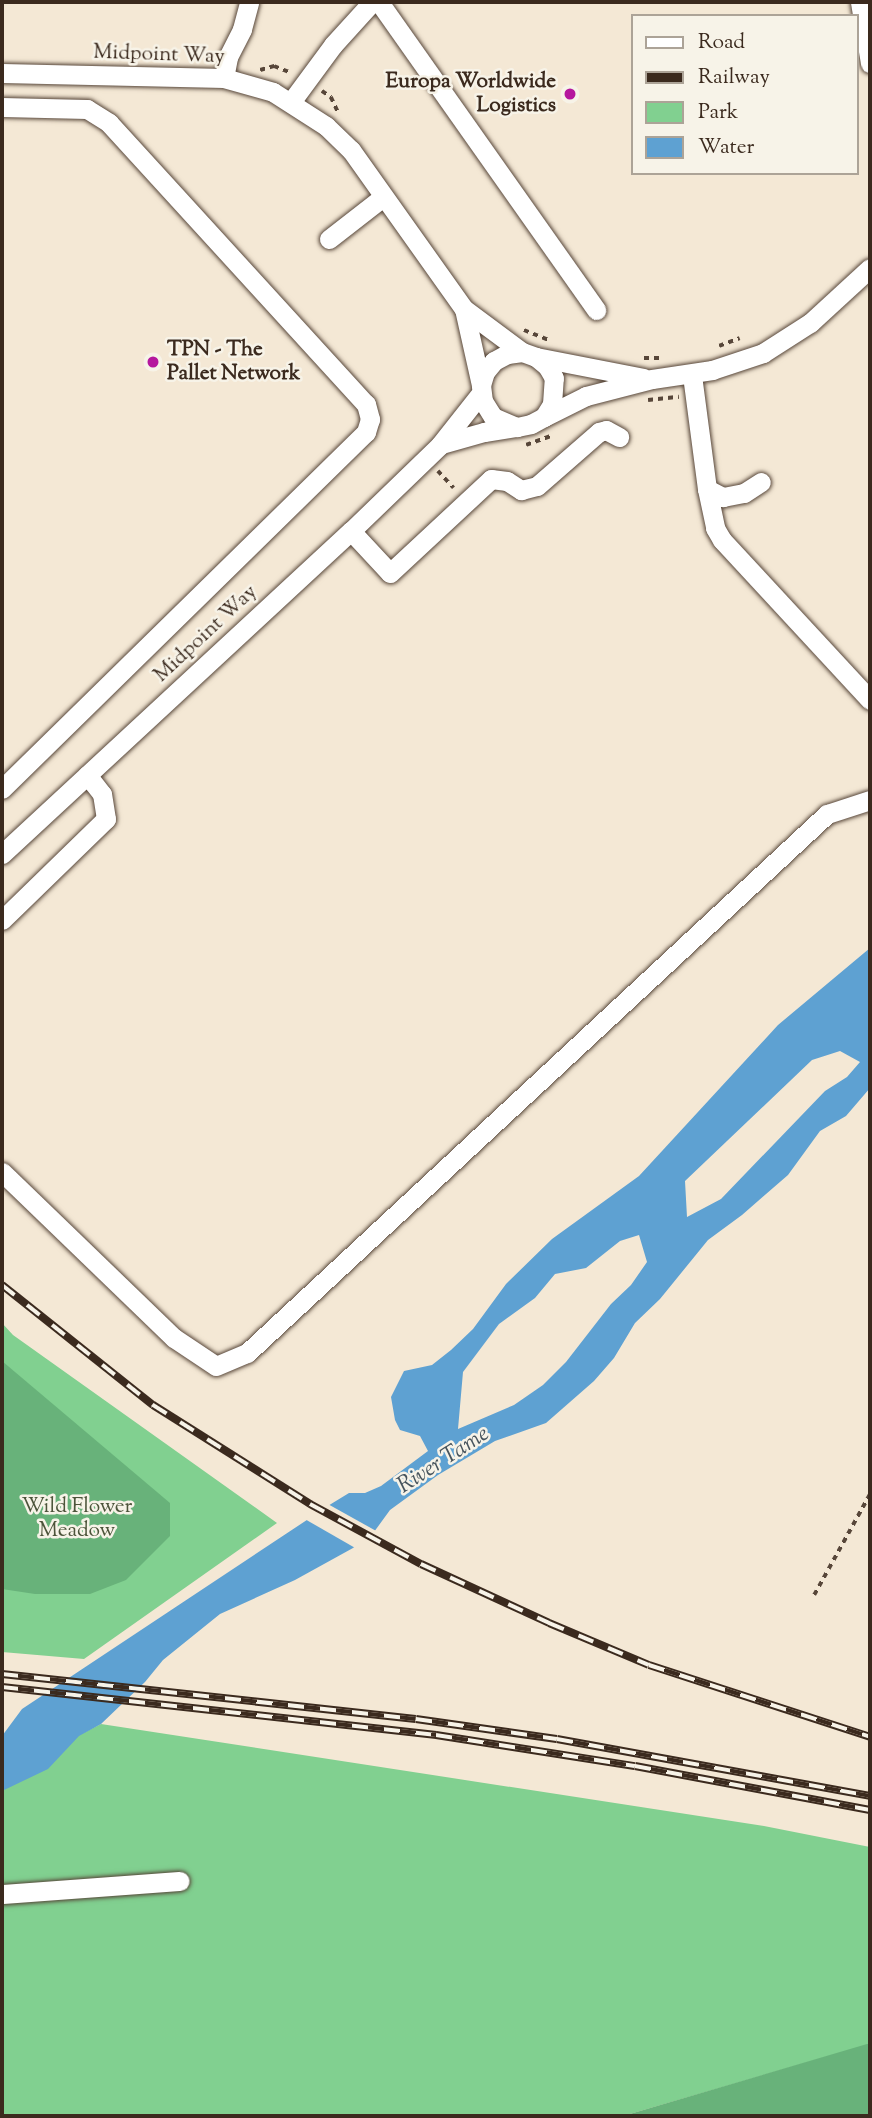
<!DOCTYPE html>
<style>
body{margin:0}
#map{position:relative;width:872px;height:2118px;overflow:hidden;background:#f4e8d5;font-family:"Sorts Mill Goudy",serif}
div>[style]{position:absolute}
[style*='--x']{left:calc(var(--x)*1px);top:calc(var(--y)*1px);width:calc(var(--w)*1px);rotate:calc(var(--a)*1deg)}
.green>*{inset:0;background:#81d090}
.forest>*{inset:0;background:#68b27a}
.water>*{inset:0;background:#5ea1d2}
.pier>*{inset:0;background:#f4e8d5}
.path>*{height:3.5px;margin-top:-1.75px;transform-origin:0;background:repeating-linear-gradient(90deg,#574639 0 5px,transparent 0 10px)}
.roads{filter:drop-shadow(0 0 2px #574639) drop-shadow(0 0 2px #574639)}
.minor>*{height:19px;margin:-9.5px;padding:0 9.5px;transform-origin:9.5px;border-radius:9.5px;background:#fff}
.rail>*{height:8px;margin-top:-4px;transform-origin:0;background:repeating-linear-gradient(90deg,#f7f3e8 0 16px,#3b2a1e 0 32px);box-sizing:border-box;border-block:2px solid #3b2a1e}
.dots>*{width:19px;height:19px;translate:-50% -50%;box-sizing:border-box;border:4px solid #f7f3e8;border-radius:50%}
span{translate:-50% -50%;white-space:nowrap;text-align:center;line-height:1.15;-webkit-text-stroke:5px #f7f3e8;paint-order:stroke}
.street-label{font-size:21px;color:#3b2a1e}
.poi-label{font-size:21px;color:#3b2a1e;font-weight:700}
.right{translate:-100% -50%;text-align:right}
.left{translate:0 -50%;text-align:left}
.park-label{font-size:21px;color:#4c543a}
.water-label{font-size:23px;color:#47545d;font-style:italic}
.frame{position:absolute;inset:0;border:4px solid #3b2a1e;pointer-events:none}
.legend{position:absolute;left:631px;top:14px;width:228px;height:161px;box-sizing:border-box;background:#f7f3e8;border:2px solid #aca397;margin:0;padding:9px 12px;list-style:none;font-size:21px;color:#3b2a1e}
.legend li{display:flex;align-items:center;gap:14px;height:35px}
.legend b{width:35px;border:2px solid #aca397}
</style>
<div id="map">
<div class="green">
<i style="clip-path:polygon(2px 1323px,13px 1335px,277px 1523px,84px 1659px,2px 1652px)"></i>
<i style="clip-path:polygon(101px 1724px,764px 1826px,870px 1847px,870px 2044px,623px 2116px,2px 2116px,2px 1791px,79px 1735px)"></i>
</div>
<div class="forest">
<i style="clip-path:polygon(2px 1361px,170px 1503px,170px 1536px,126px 1580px,90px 1594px,35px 1594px,2px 1589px)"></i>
<i style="clip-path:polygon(867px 2044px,870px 2044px,870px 2116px,623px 2116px)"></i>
</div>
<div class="water">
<i style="clip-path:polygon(evenodd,870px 948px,870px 1088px,846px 1116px,820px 1131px,788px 1175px,742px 1215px,708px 1240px,660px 1299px,635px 1323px,614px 1358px,594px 1381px,546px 1423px,495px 1441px,438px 1475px,390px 1510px,374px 1532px,353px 1548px,295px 1580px,220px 1614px,163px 1660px,145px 1682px,101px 1724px,79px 1736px,48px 1769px,2px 1791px,2px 1736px,22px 1709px,331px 1504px,349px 1493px,365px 1493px,381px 1486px,428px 1451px,420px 1436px,400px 1430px,395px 1420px,391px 1397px,404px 1371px,432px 1365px,451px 1350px,473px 1329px,506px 1284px,552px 1239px,639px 1176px,778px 1025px,870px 948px,840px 1051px,860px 1062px,847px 1077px,825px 1091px,721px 1199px,687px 1217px,685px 1181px,812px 1060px,840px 1051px,870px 948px,639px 1235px,647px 1262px,631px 1285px,611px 1304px,566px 1362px,543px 1385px,514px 1405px,458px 1429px,463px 1372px,499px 1324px,535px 1298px,555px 1274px,586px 1268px,620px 1241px,639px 1235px)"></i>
</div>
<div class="pier">
<i style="clip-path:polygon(326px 1503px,378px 1532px,357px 1549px,303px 1518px)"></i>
</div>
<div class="path">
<i style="--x:260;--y:70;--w:15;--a:-16"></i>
<i style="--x:274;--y:66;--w:18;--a:22"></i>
<i style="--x:322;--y:91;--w:11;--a:34"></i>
<i style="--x:331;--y:97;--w:17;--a:65"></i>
<i style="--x:524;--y:330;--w:27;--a:22"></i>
<i style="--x:719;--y:346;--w:22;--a:-21"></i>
<i style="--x:644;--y:358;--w:17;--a:0"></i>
<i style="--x:648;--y:400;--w:31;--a:-6"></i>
<i style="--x:526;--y:445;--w:27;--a:-20"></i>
<i style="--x:438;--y:471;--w:23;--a:47"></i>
<i style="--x:814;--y:1595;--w:115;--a:-61"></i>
</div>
<div class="roads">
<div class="minor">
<i style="--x:379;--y:2;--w:377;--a:54.8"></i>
<i style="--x:860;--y:2;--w:62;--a:80.7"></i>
<i style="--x:2;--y:73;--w:222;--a:1.3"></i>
<i style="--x:224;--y:78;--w:51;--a:15.9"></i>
<i style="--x:273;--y:92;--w:63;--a:32.7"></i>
<i style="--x:326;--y:126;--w:35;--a:44"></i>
<i style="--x:351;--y:150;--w:195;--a:54.6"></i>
<i style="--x:464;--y:309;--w:72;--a:36.6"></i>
<i style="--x:224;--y:78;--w:21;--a:-79"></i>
<i style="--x:228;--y:57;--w:31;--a:-63"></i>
<i style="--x:242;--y:29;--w:28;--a:-75"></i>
<i style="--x:291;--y:102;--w:71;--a:-53.6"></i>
<i style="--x:333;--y:45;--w:58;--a:-47.8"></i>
<i style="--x:2;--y:107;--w:85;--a:1.3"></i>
<i style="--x:87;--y:109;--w:26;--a:32"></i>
<i style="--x:109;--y:123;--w:381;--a:47.6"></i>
<i style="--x:366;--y:404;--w:16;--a:75"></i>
<i style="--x:370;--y:419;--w:14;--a:107"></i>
<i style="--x:366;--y:432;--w:510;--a:135.56"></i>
<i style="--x:329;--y:239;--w:68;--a:-37.9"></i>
<i style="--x:464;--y:309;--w:78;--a:77.4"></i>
<i style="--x:536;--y:357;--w:110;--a:11"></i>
<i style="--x:692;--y:375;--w:115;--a:82.5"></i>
<i style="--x:707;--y:489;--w:18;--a:27"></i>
<i style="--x:723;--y:497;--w:21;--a:-11"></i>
<i style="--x:744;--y:493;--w:20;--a:-33"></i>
<i style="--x:544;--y:417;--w:47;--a:-26.6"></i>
<i style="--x:586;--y:396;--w:68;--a:-14.4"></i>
<i style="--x:652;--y:379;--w:61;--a:-8.5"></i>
<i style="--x:712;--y:370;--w:54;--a:-18.4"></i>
<i style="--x:763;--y:353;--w:56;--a:-32.6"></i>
<i style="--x:810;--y:323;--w:81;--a:-42.5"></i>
<i style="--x:441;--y:444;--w:45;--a:-15.6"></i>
<i style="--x:484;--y:432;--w:33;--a:-9"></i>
<i style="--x:517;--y:427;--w:14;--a:-12"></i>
<i style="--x:531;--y:424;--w:15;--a:-28"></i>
<i style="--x:544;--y:417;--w:15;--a:-58"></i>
<i style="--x:552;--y:404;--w:26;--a:-86"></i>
<i style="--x:554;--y:378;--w:14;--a:-120"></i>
<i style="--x:547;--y:366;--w:14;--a:-141"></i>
<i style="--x:536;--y:357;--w:15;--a:-160"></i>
<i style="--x:522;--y:352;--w:15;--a:172"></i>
<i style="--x:507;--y:354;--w:15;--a:152"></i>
<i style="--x:494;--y:361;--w:14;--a:129"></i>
<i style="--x:485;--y:372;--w:14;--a:107"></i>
<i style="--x:481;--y:385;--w:16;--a:83"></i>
<i style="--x:483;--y:401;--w:19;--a:58"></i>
<i style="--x:493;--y:417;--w:26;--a:23"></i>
<i style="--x:707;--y:489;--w:40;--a:78"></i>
<i style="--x:715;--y:528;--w:14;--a:60"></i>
<i style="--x:722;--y:540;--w:218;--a:47.2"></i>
<i style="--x:351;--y:531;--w:57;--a:47.1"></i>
<i style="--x:390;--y:573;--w:138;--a:-42.9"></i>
<i style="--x:491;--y:479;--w:16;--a:7"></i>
<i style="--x:507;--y:481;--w:17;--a:33"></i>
<i style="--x:521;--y:490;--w:16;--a:-14"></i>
<i style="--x:537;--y:486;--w:82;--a:-41.1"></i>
<i style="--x:599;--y:432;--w:7;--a:-16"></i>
<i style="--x:606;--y:430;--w:15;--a:28"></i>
<i style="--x:2;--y:854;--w:476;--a:-42.8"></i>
<i style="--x:351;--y:531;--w:124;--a:-44"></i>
<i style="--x:440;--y:445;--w:66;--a:-51.7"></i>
<i style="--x:2;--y:920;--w:145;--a:-44.2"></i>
<i style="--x:106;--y:819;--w:25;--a:-99"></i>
<i style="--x:102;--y:794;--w:24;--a:-128"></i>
<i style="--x:2;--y:1172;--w:239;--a:44"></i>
<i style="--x:174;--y:1338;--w:50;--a:33.7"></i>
<i style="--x:216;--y:1366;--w:34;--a:-23"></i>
<i style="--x:247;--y:1353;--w:792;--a:-42.9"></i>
<i style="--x:827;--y:814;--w:45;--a:-18"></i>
<i style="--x:2;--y:1894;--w:178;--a:-4.2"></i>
</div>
</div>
<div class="rail">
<i style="--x:2;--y:1285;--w:193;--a:38.5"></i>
<i style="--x:153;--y:1405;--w:186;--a:32.2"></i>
<i style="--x:310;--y:1504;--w:126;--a:28.4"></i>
<i style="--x:421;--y:1564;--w:141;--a:24.7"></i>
<i style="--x:549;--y:1623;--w:108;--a:22.8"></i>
<i style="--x:649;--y:1665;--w:232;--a:18"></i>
<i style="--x:2;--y:1674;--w:416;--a:6.2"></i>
<i style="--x:416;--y:1719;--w:142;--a:8.1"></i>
<i style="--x:557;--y:1739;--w:318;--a:10.3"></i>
<i style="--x:2;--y:1687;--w:437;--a:6.3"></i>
<i style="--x:436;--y:1735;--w:201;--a:8.9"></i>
<i style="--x:635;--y:1766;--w:239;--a:10.6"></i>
</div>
<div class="dots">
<i style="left:570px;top:94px;background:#b5179e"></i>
<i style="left:153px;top:362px;background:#b5179e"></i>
</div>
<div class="street-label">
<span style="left:159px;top:55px;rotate:2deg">Midpoint Way</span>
<span style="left:206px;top:634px;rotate:-43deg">Midpoint Way</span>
</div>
<div class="poi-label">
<span class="right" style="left:556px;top:94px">Europa Worldwide<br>Logistics</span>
<span class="left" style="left:167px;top:362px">TPN - The<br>Pallet Network</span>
</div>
<div class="park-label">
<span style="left:77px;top:1519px">Wild Flower<br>Meadow</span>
</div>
<div class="water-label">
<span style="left:444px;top:1461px;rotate:-33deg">River Tame</span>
</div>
<div class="frame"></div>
<ul class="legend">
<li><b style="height:9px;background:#fff"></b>Road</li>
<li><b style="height:9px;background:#3b2a1e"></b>Railway</li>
<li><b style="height:19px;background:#81d090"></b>Park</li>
<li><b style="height:19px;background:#5ea1d2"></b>Water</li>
</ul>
</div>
